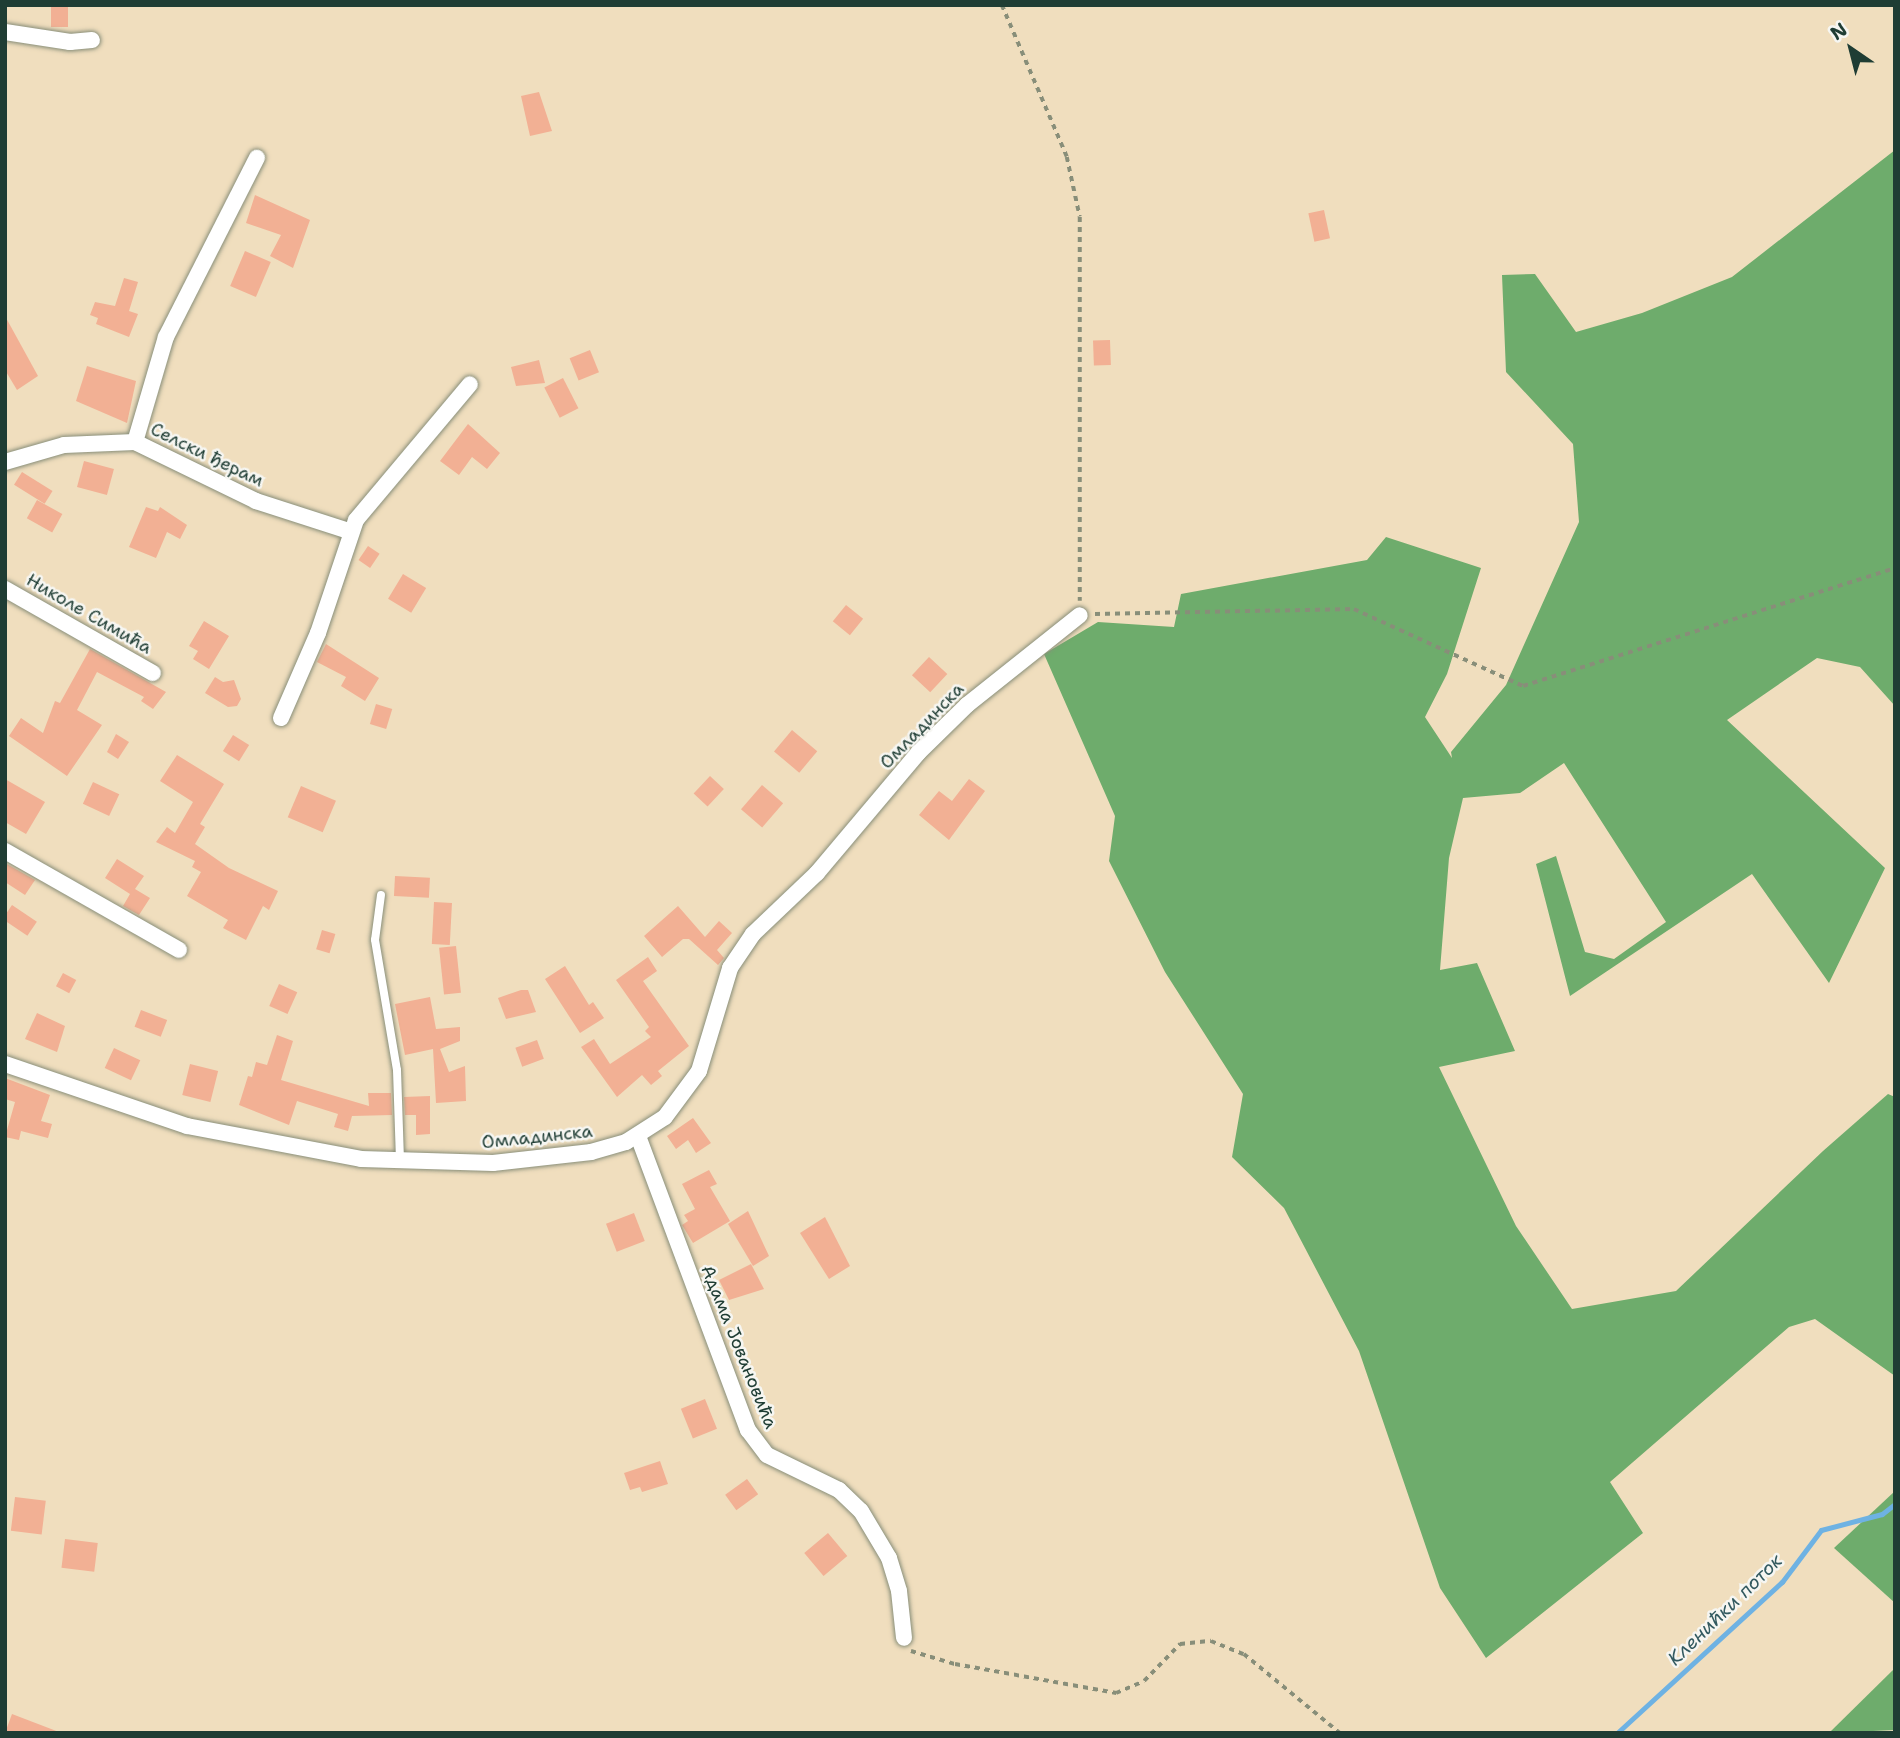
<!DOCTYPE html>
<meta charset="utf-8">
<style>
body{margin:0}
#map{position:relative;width:1900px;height:1738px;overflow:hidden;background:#f0debe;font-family:"Shantell Sans",sans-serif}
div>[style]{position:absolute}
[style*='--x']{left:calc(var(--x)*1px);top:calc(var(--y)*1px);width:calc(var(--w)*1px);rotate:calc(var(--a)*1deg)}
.forest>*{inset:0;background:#6eac6c}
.stream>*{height:5px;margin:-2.5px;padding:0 2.5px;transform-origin:2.5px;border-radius:2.5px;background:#6eb2e3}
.building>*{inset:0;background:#f2b094;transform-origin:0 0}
.path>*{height:3.5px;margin-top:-1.75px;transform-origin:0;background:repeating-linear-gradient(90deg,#888e79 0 5px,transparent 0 10px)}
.roads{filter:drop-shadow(0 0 2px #888e79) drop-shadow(0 0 2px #888e79)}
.lane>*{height:8px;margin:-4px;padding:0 4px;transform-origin:4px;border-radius:4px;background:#fff}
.street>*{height:16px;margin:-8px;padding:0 8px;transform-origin:8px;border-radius:8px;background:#fff}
span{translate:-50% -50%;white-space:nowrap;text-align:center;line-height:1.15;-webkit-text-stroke:5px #f6f6f2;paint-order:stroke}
.street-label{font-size:18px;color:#1f3d34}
.water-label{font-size:19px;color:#335a60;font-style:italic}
.frame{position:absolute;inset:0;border:7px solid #1f3d34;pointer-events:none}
.north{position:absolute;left:1816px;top:14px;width:70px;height:70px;-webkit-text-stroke:5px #f6f6f2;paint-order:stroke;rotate:325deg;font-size:19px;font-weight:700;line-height:28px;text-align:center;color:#1f3d34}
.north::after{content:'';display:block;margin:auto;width:24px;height:32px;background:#1f3d34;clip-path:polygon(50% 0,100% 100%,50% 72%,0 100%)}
</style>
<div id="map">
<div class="forest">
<i style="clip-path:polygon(1895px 150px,1895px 706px,1860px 667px,1817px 658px,1727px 720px,1885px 868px,1829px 983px,1752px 874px,1570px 996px,1536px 864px,1556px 856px,1585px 952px,1614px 959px,1666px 922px,1564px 763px,1520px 793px,1463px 798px,1449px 858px,1440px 970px,1477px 963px,1515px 1051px,1439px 1067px,1516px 1226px,1572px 1309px,1676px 1291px,1823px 1151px,1888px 1094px,1895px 1097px,1895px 1376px,1815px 1319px,1789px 1327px,1610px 1482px,1643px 1533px,1486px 1658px,1440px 1588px,1359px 1351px,1284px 1208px,1232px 1157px,1243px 1094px,1165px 972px,1109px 861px,1115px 816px,1044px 654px,1098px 622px,1174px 627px,1181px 594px,1367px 560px,1386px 537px,1481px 568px,1447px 674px,1425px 717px,1452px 758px,1451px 752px,1506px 685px,1579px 522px,1573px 444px,1506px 372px,1502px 275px,1535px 274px,1576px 332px,1642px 313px,1732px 277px)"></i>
<i style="clip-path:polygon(1895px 1491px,1895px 1603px,1834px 1548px)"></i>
<i style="clip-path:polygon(1895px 1668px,1895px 1730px,1829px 1733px)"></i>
</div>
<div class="stream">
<i style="--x:1617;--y:1733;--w:224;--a:-42.5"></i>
<i style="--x:1782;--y:1582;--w:65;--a:-53.1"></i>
<i style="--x:1821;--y:1530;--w:63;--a:-14.7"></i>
<i style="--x:1882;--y:1514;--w:16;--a:-38"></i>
</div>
<div class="building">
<i style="left:51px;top:5px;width:17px;height:22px"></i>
<i style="clip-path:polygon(539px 92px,552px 131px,530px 136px,521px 96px)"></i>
<i style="clip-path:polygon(255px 195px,310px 220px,293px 268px,270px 256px,281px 235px,246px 223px)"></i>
<i style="left:1324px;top:210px;width:29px;height:16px;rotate:78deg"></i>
<i style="left:245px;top:251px;width:28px;height:38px;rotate:23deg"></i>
<i style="clip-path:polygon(124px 278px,138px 282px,129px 311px,138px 314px,129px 337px,96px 324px,98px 318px,90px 315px,95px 302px,115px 306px)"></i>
<i style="clip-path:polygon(5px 316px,38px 376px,17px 390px,5px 370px)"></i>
<i style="left:1110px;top:340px;width:25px;height:17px;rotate:88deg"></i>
<i style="left:590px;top:350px;width:24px;height:22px;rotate:68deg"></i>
<i style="clip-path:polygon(539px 360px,545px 383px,516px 386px,511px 367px)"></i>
<i style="clip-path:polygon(87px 366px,136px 381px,127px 423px,76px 401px)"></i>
<i style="left:563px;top:378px;width:34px;height:21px;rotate:63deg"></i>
<i style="clip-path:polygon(468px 424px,500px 453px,487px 469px,472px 457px,459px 475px,440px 461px)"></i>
<i style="left:84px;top:461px;width:31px;height:27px;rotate:15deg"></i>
<i style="left:22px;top:472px;width:36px;height:15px;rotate:32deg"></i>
<i style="left:37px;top:500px;width:29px;height:21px;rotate:29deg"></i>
<i style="clip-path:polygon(146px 507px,158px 511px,160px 507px,187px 525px,180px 539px,167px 532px,156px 558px,129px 547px)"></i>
<i style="left:368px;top:546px;width:14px;height:17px;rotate:34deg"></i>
<i style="left:403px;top:574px;width:27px;height:29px;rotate:31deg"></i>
<i style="left:846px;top:605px;width:22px;height:21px;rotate:39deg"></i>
<i style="clip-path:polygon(204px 621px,229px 636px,209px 669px,193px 659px,198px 651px,189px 646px)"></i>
<i style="clip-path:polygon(326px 644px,379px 678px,365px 701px,341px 686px,346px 677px,317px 662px)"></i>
<i style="clip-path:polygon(90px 649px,166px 692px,153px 709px,141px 701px,144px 697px,97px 672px,77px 710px,102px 725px,67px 776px,9px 736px,21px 718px,43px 733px,55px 701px,60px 703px)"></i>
<i style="left:929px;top:657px;width:25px;height:25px;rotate:43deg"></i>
<i style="clip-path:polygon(215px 677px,223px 682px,234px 680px,241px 699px,237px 706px,228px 707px,205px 693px)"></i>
<i style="left:376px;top:704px;width:17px;height:21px;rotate:17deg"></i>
<i style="left:792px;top:730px;width:33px;height:28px;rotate:40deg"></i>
<i style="clip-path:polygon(116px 734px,129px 742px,118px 759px,107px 752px)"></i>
<i style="left:233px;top:735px;width:19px;height:19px;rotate:32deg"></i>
<i style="clip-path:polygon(177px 755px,224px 784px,200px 824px,205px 827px,195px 844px,229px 868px,278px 891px,269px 910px,263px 906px,246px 940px,223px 928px,228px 920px,187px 896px,201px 872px,192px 867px,195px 861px,156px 842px,167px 827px,175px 833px,193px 802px,160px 781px)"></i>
<i style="left:710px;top:776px;width:19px;height:24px;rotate:43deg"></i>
<i style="clip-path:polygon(5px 779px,45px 802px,26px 834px,5px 822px)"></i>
<i style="clip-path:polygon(969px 779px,985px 791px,949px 840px,919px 815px,939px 791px,952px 801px)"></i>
<i style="left:93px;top:782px;width:29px;height:24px;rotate:25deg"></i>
<i style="left:762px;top:785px;width:28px;height:32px;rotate:41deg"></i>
<i style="left:301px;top:786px;width:38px;height:34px;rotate:23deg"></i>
<i style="clip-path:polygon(117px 859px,144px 876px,135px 889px,150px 898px,139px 915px,123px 906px,130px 894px,105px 878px)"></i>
<i style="clip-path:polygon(5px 863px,35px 880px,25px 895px,5px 882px)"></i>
<i style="left:395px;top:876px;width:35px;height:20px;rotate:3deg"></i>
<i style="left:434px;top:902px;width:18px;height:42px;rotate:3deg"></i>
<i style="left:12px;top:905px;width:30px;height:17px;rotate:34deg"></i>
<i style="clip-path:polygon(678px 906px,705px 937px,719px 921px,732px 933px,717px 950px,724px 958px,718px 965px,689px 939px,683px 939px,662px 957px,644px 936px)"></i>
<i style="left:322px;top:930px;width:14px;height:20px;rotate:17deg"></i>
<i style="left:456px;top:946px;width:47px;height:17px;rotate:84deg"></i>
<i style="clip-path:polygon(648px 957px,657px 971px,643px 981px,689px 1046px,658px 1071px,662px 1076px,651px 1085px,642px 1075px,617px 1097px,581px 1047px,594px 1039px,610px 1064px,651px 1037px,645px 1031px,649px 1027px,616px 980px)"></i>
<i style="clip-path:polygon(565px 966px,589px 1005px,593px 1002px,604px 1018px,580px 1033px,545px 979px)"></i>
<i style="left:63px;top:973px;width:15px;height:15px;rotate:28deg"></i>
<i style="left:279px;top:984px;width:20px;height:24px;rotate:24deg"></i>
<i style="clip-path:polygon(521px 990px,528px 990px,536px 1012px,506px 1019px,498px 998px)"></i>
<i style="clip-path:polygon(430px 997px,436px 1029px,460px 1027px,460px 1041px,440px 1049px,449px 1072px,465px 1066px,466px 1101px,436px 1103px,433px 1049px,405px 1055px,395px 1004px)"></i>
<i style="left:141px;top:1010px;width:28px;height:18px;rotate:21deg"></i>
<i style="clip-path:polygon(37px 1013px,65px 1026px,57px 1052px,25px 1039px)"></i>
<i style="clip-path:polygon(277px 1035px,293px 1041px,281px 1080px,369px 1106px,368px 1093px,391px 1093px,392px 1115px,352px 1116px,348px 1131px,334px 1127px,338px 1114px,297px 1101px,289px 1125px,239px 1105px,248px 1076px,252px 1077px,256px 1062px,267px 1065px)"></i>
<i style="left:537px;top:1040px;width:20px;height:23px;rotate:70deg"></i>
<i style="left:114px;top:1048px;width:29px;height:22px;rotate:25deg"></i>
<i style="left:190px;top:1064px;width:29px;height:32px;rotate:14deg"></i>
<i style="clip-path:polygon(5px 1078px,50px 1095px,41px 1121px,52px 1124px,48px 1138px,21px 1131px,19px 1140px,5px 1137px,15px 1102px,5px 1099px)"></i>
<i style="clip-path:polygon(430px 1096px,430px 1134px,416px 1135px,416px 1115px,405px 1115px,404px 1097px)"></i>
<i style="clip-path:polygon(693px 1118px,711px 1143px,696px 1153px,688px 1140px,676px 1149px,667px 1136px)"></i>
<i style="clip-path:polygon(709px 1170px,717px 1184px,710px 1187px,730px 1221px,693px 1243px,682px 1225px,688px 1221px,684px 1215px,695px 1209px,682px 1184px)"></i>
<i style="clip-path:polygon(748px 1211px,769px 1256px,753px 1266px,728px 1224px)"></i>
<i style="left:634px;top:1213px;width:30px;height:30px;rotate:69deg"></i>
<i style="clip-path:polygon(825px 1217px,850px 1266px,829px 1279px,800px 1233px)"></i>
<i style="clip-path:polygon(751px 1264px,764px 1289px,729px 1300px,719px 1280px)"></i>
<i style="left:705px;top:1399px;width:32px;height:26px;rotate:68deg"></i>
<i style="clip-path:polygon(660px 1461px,668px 1484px,642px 1492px,640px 1487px,630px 1490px,624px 1473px)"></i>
<i style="left:747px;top:1479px;width:19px;height:27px;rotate:54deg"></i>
<i style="left:15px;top:1497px;width:31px;height:34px;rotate:7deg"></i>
<i style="left:828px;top:1533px;width:30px;height:31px;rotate:50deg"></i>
<i style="left:65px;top:1539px;width:33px;height:29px;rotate:7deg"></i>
<i style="clip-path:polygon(12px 1714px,59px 1732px,58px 1733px,5px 1733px)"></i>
</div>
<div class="path">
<i style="--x:1002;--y:5;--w:165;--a:66.8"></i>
<i style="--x:1067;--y:157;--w:61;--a:77.8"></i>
<i style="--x:1080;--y:217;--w:384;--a:90"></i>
<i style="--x:1095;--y:614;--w:259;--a:-1.1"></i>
<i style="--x:1354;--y:609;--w:186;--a:24.5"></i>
<i style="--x:1523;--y:686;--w:390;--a:-17.6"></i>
<i style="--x:911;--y:1651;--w:46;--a:16.5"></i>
<i style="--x:955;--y:1664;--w:164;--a:10.2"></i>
<i style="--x:1116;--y:1693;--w:30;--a:-23"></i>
<i style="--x:1144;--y:1681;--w:52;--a:-45.8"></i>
<i style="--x:1180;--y:1644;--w:31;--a:-6"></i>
<i style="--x:1211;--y:1641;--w:35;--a:22"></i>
<i style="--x:1244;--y:1654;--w:124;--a:39.5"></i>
</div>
<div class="roads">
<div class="lane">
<i style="--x:381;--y:895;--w:45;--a:97.6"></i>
<i style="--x:375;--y:940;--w:132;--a:80.4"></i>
<i style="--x:397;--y:1070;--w:91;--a:88.1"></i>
</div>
<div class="street">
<i style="--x:5;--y:32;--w:66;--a:8.7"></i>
<i style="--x:70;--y:42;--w:22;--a:-5"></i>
<i style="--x:135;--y:442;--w:109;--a:-73.6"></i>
<i style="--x:166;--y:337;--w:201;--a:-63.1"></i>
<i style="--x:5;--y:462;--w:61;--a:-16.1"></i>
<i style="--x:64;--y:445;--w:71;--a:-2.4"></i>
<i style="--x:135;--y:442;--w:135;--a:26"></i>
<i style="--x:256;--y:501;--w:98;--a:17.9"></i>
<i style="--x:5;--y:589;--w:170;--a:29.6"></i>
<i style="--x:281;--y:718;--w:93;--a:-66.5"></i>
<i style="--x:318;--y:633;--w:119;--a:-71.4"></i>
<i style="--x:356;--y:520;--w:177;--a:-50"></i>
<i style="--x:5;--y:851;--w:200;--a:29.6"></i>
<i style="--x:5;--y:1064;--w:192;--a:18.8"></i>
<i style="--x:187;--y:1126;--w:177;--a:10.7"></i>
<i style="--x:361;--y:1159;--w:132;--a:1.7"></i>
<i style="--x:493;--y:1163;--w:99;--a:-6.4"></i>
<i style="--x:591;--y:1152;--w:36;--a:-16"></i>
<i style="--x:626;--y:1142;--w:46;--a:-32.7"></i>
<i style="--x:665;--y:1117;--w:57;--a:-53.5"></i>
<i style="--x:699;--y:1071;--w:108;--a:-73.2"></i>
<i style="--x:730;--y:968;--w:41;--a:-55.9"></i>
<i style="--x:753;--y:934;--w:88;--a:-43.6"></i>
<i style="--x:817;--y:873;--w:157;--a:-49.9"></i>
<i style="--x:918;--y:753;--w:69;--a:-44.4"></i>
<i style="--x:967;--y:705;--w:144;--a:-38.5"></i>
<i style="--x:638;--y:1136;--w:314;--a:69.5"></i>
<i style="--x:748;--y:1430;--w:31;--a:53"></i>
<i style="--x:767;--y:1455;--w:80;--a:25.9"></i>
<i style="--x:839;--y:1490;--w:30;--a:44"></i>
<i style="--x:861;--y:1511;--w:55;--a:59.2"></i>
<i style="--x:889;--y:1558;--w:34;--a:73"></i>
<i style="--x:899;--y:1591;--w:47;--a:83.9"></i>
</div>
</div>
<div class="street-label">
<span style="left:207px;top:455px;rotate:26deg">Селски ђерам</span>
<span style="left:89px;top:614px;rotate:30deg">Николе Симића</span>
<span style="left:922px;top:726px;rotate:-46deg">Омладинска</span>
<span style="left:537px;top:1137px;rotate:-6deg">Омладинска</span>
<span style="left:739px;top:1347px;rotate:68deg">Адама Јовановића</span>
</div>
<div class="water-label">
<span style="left:1725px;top:1610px;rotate:-44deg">Кленићки поток</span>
</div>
<div class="frame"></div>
<div class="north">N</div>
</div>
